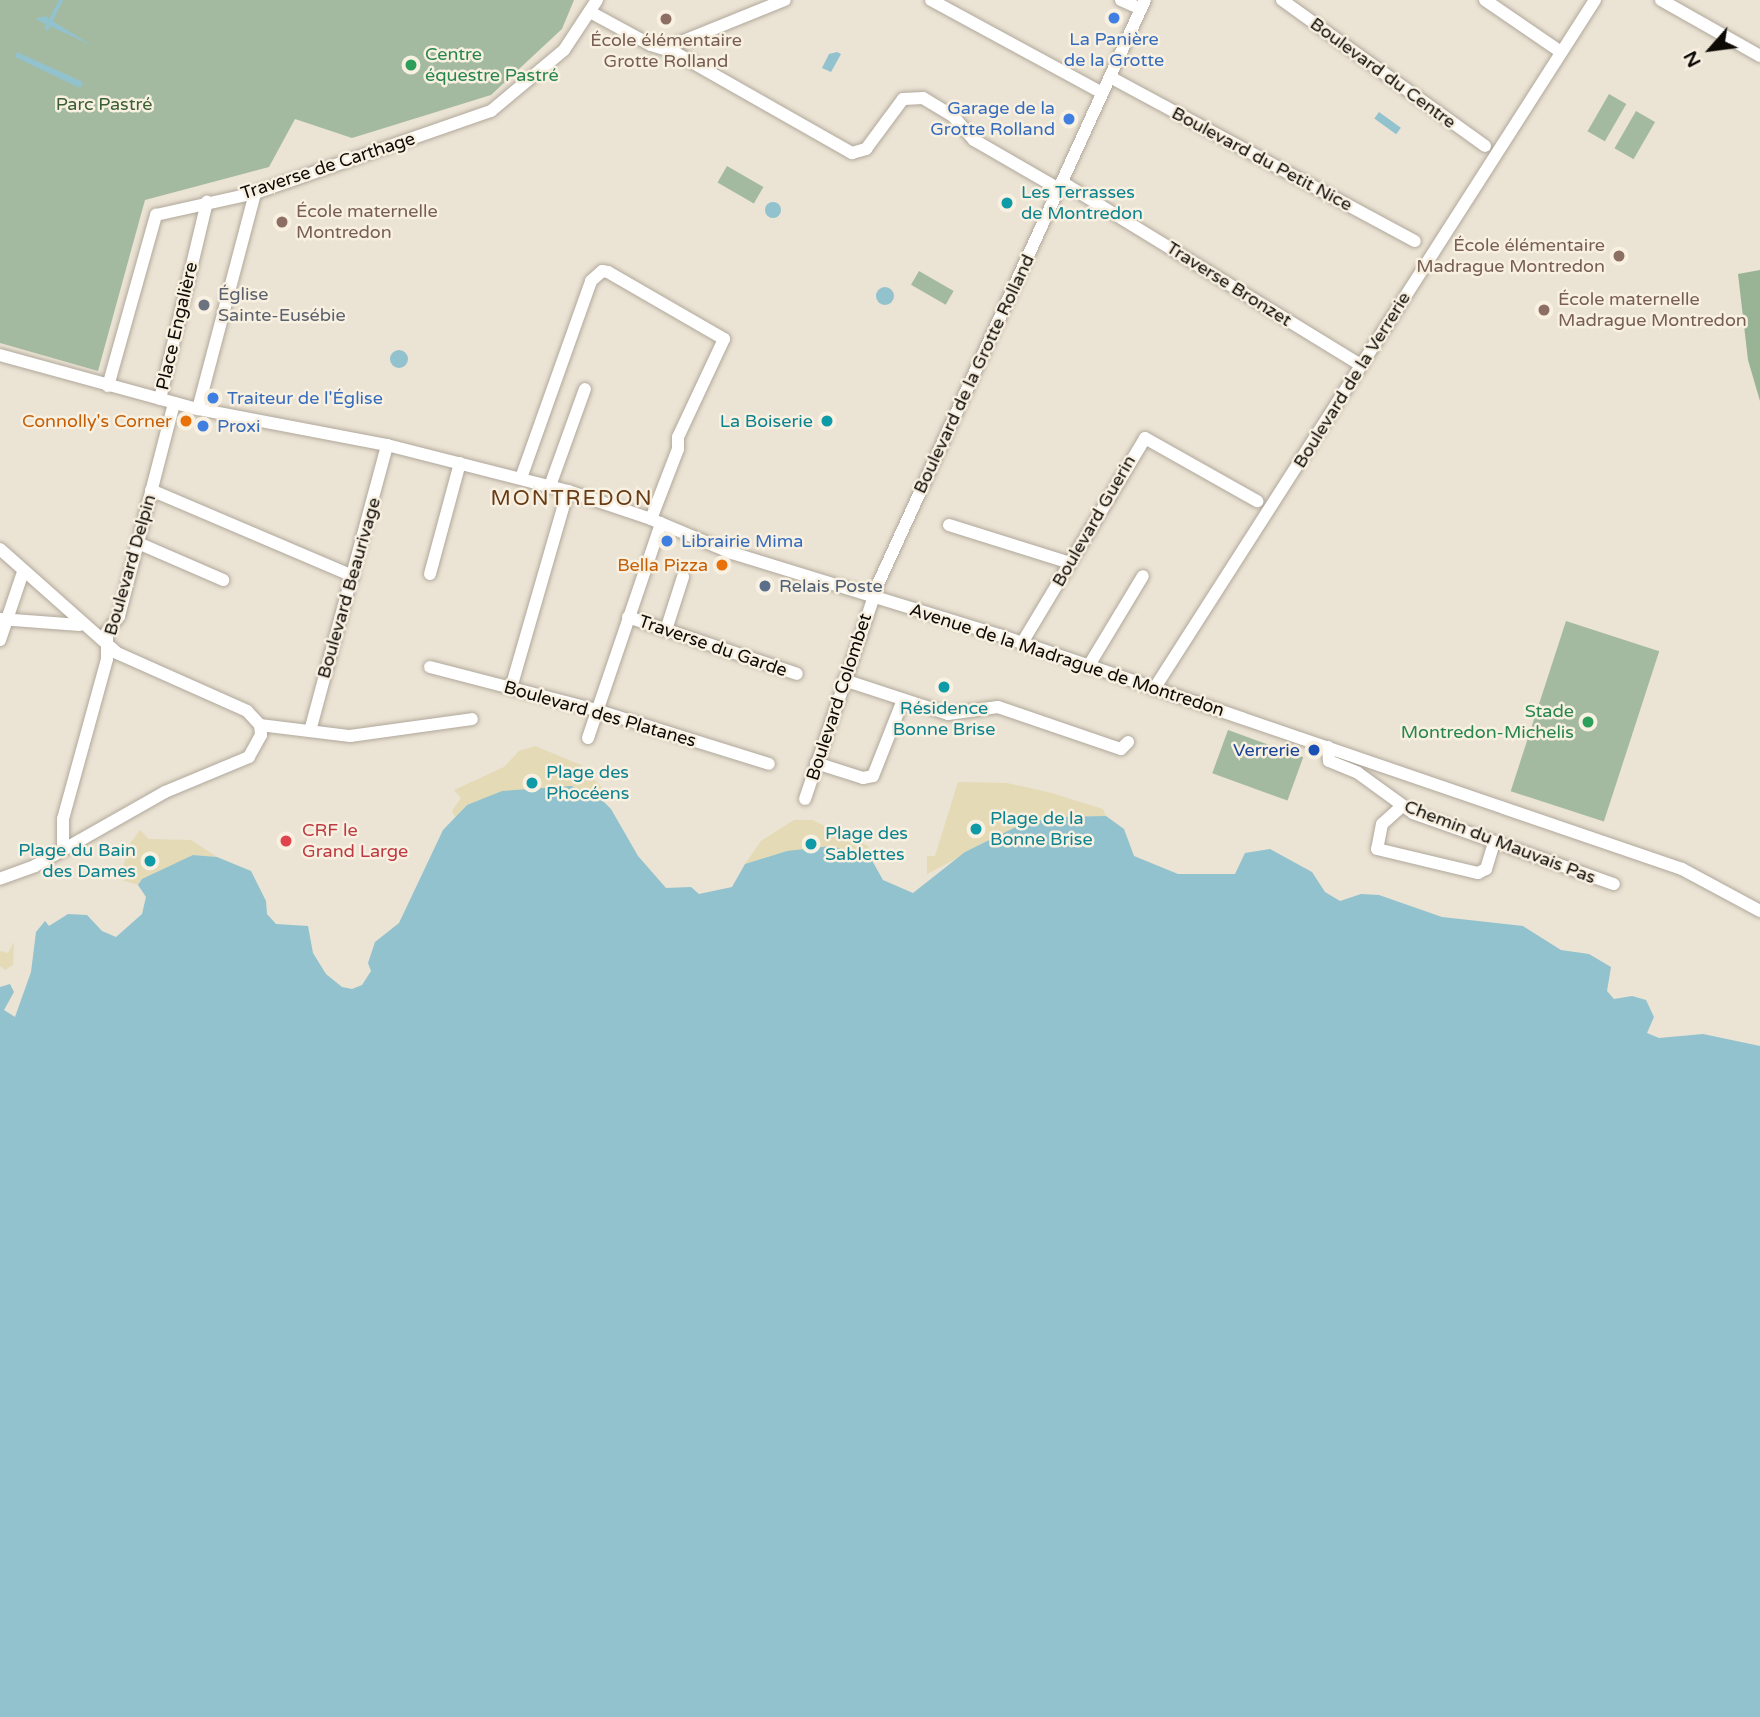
<!DOCTYPE html>
<meta charset="utf-8">
<style>
body{margin:0}
#map{position:relative;width:1760px;height:1717px;overflow:hidden;background:#ebe3d4;font-family:"Varela Round",sans-serif}
div>[style]{position:absolute}
[style*='--x']{left:calc(var(--x)*1px);top:calc(var(--y)*1px);width:calc(var(--w)*1px);rotate:calc(var(--a)*1deg)}
.green>*{inset:0;background:#a4baa0;transform-origin:0 0}
.forest>*{inset:0;background:#99b494}
.sand>*{inset:0;background:#e4dab5}
.water>*{inset:0;background:#91c2ce;transform-origin:0 0}
.round{border-radius:50%}
.stream>*{height:3.5px;margin:-1.75px;padding:0 1.75px;transform-origin:1.75px;border-radius:1.75px;background:#91c2ce}
.roads{filter:drop-shadow(0 0 2px #b0a89b) drop-shadow(0 0 2px #b0a89b)}
.minor>*{height:12px;margin:-6px;padding:0 6px;transform-origin:6px;border-radius:6px;background:#fff}
.dots>*{width:19px;height:19px;translate:-50% -50%;box-sizing:border-box;border:4px solid #f8f0e1;border-radius:50%}
span{translate:-50% -50%;white-space:nowrap;text-align:center;line-height:1.15;-webkit-text-stroke:5px #f8f0e1;paint-order:stroke}
.shop-label{font-size:18px;color:#366cbe}
.right{translate:-100% -50%;text-align:right}
.left{translate:0 -50%;text-align:left}
.education-label{font-size:18px;color:#785e54}
.leisure-label{font-size:18px;color:#27864d}
.street-label{font-size:18px;color:#0e0b07}
.park-label{font-size:18px;color:#395f32}
.culture-label{font-size:18px;color:#0d838f}
.worship-label{font-size:18px;color:#5b616d}
.food-label{font-size:18px;color:#c56008}
.service-label{font-size:18px;color:#4e5e75}
.transit-label{font-size:18px;color:#164399}
.health-label{font-size:18px;color:#be3a42}
.quarter-label{font-size:21px;color:#673b15;letter-spacing:2px}
.north{position:absolute;left:1676px;top:14px;width:70px;height:70px;-webkit-text-stroke:5px #f8f0e1;paint-order:stroke;rotate:242deg;font-size:19px;font-weight:700;line-height:28px;text-align:center;color:#0e0b07}
.north::after{content:'';display:block;margin:auto;width:24px;height:32px;background:#0e0b07;clip-path:polygon(50% 0,100% 100%,50% 72%,0 100%)}
</style>
<div id="map">
<div class="green">
<i style="clip-path:polygon(0 0,574px 0,562px 29px,491px 95px,352px 138px,295px 119px,269px 167px,145px 200px,98px 371px,0 343px)"></i>
<i style="left:1609px;top:94px;width:20px;height:43px;rotate:30deg"></i>
<i style="left:1636px;top:111px;width:22px;height:43px;rotate:30deg"></i>
<i style="left:727px;top:166px;width:42px;height:19px;rotate:30deg"></i>
<i style="left:919px;top:271px;width:40px;height:16px;rotate:30deg"></i>
<i style="left:1566px;top:621px;width:98px;height:179px;rotate:18deg"></i>
<i style="left:1228px;top:730px;width:80px;height:46px;rotate:20deg"></i>
</div>
<div class="forest">
<i style="clip-path:polygon(1760px 270px,1760px 401px,1748px 360px,1738px 274px)"></i>
</div>
<div class="sand">
<i style="clip-path:polygon(535px 746px,581px 765px,605px 791px,598px 796px,582px 789px,467px 805px,455px 817px,452px 811px,461px 798px,454px 790px,504px 767px,519px 751px)"></i>
<i style="clip-path:polygon(958px 782px,1007px 783px,1048px 792px,1103px 809px,1106px 816px,1053px 817px,1018px 826px,927px 874px,927px 856px,935px 856px)"></i>
<i style="clip-path:polygon(794px 820px,812px 820px,868px 846px,870px 857px,858px 851px,787px 851px,745px 864px,761px 841px)"></i>
<i style="clip-path:polygon(140px 830px,149px 839px,191px 840px,217px 857px,193px 855px,138px 885px,119px 879px,131px 842px)"></i>
<i style="clip-path:polygon(14px 942px,13px 965px,5px 970px,0 966px,0 951px,8px 953px)"></i>
</div>
<div class="water">
<i style="clip-path:polygon(45px 16px,51px 20px,93px 46px,35px 19px)"></i>
<i style="clip-path:polygon(17px 52px,83px 82px,80px 88px,15px 57px)"></i>
<i style="clip-path:polygon(837px 52px,841px 54px,831px 72px,822px 68px,829px 54px)"></i>
<i style="left:1379px;top:112px;width:27px;height:8px;rotate:36deg"></i>
<i class="round" style="left:765px;top:202px;width:16px;height:16px"></i>
<i class="round" style="left:876px;top:287px;width:18px;height:18px"></i>
<i class="round" style="left:390px;top:350px;width:18px;height:18px"></i>
<i style="clip-path:polygon(571px 786px,598px 796px,611px 809px,638px 856px,666px 888px,691px 887px,699px 894px,732px 887px,745px 864px,787px 851px,831px 846px,870px 857px,883px 880px,913px 893px,965px 852px,1018px 826px,1053px 817px,1106px 816px,1124px 829px,1134px 856px,1178px 874px,1235px 874px,1245px 853px,1270px 849px,1312px 872px,1325px 892px,1340px 901px,1361px 894px,1379px 895px,1442px 917px,1523px 926px,1561px 950px,1589px 954px,1611px 967px,1607px 991px,1614px 999px,1632px 996px,1646px 1000px,1654px 1017px,1647px 1033px,1659px 1038px,1703px 1034px,1760px 1046px,1760px 1717px,0 1717px,0 987px,10px 984px,14px 992px,4px 1010px,15px 1017px,31px 972px,36px 932px,45px 921px,49px 926px,68px 914px,87px 915px,102px 931px,116px 937px,142px 914px,146px 897px,138px 885px,142px 879px,193px 855px,217px 857px,251px 871px,266px 901px,267px 914px,276px 924px,308px 926px,313px 953px,326px 974px,342px 987px,352px 989px,362px 985px,371px 971px,368px 963px,375px 942px,399px 923px,443px 830px,467px 805px,502px 791px)"></i>
</div>
<div class="stream">
<i style="--x:51;--y:20;--w:22;--a:-63"></i>
<i style="--x:47;--y:29;--w:4;--a:-76"></i>
</div>
<div class="roads">
<div class="minor">
<i style="--x:931;--y:0;--w:195;--a:28.5"></i>
<i style="--x:1121;--y:0;--w:22;--a:24"></i>
<i style="--x:1282;--y:0;--w:250;--a:35.7"></i>
<i style="--x:1485;--y:0;--w:92;--a:34.4"></i>
<i style="--x:1661;--y:0;--w:114;--a:29.5"></i>
<i style="--x:592;--y:13;--w:67;--a:28.5"></i>
<i style="--x:651;--y:45;--w:24;--a:17"></i>
<i style="--x:674;--y:52;--w:205;--a:29.6"></i>
<i style="--x:852;--y:153;--w:15;--a:-16"></i>
<i style="--x:866;--y:149;--w:62;--a:-53.5"></i>
<i style="--x:903;--y:99;--w:20;--a:-3"></i>
<i style="--x:923;--y:98;--w:35;--a:31"></i>
<i style="--x:953;--y:116;--w:32;--a:49"></i>
<i style="--x:974;--y:140;--w:98;--a:30"></i>
<i style="--x:666;--y:48;--w:128;--a:-22"></i>
<i style="--x:1110;--y:77;--w:346;--a:28.3"></i>
<i style="--x:1062;--y:182;--w:351;--a:31.5"></i>
<i style="--x:0;--y:355;--w:205;--a:15.3"></i>
<i style="--x:198;--y:409;--w:192;--a:10.8"></i>
<i style="--x:387;--y:445;--w:187;--a:14.3"></i>
<i style="--x:568;--y:491;--w:88;--a:18.6"></i>
<i style="--x:651;--y:519;--w:88;--a:22.8"></i>
<i style="--x:732;--y:553;--w:279;--a:17.1"></i>
<i style="--x:999;--y:635;--w:722;--a:18.91"></i>
<i style="--x:1682;--y:869;--w:89;--a:28.3"></i>
<i style="--x:108;--y:386;--w:178;--a:-74.3"></i>
<i style="--x:156;--y:215;--w:101;--a:-12.5"></i>
<i style="--x:255;--y:193;--w:250;--a:-19.2"></i>
<i style="--x:491;--y:111;--w:95;--a:-39.9"></i>
<i style="--x:564;--y:50;--w:60;--a:-56.6"></i>
<i style="--x:160;--y:399;--w:203;--a:-76.6"></i>
<i style="--x:198;--y:409;--w:223;--a:-75.2"></i>
<i style="--x:521;--y:478;--w:209;--a:-70.4"></i>
<i style="--x:591;--y:281;--w:15;--a:-42"></i>
<i style="--x:602;--y:271;--w:6;--a:9"></i>
<i style="--x:608;--y:272;--w:134;--a:30"></i>
<i style="--x:724;--y:339;--w:108;--a:115.1"></i>
<i style="--x:678;--y:437;--w:12;--a:90"></i>
<i style="--x:678;--y:449;--w:75;--a:111.1"></i>
<i style="--x:550;--y:486;--w:103;--a:-70.2"></i>
<i style="--x:151;--y:490;--w:220;--a:23.1"></i>
<i style="--x:949;--y:525;--w:127;--a:17.4"></i>
<i style="--x:138;--y:543;--w:93;--a:23.5"></i>
<i style="--x:0;--y:549;--w:157;--a:41.6"></i>
<i style="--x:117;--y:653;--w:142;--a:24"></i>
<i style="--x:247;--y:711;--w:19;--a:47"></i>
<i style="--x:260;--y:725;--w:10;--a:84"></i>
<i style="--x:261;--y:735;--w:25;--a:119"></i>
<i style="--x:249;--y:757;--w:91;--a:157.4"></i>
<i style="--x:165;--y:792;--w:150;--a:150.4"></i>
<i style="--x:35;--y:866;--w:37;--a:160"></i>
<i style="--x:430;--y:574;--w:115;--a:-74.9"></i>
<i style="--x:628;--y:617;--w:178;--a:18.6"></i>
<i style="--x:0;--y:619;--w:80;--a:4.3"></i>
<i style="--x:666;--y:630;--w:56;--a:-72.2"></i>
<i style="--x:0;--y:640;--w:72;--a:-71.3"></i>
<i style="--x:1022;--y:643;--w:239;--a:-59"></i>
<i style="--x:1145;--y:438;--w:129;--a:29.4"></i>
<i style="--x:430;--y:667;--w:171;--a:14.5"></i>
<i style="--x:596;--y:710;--w:181;--a:17.3"></i>
<i style="--x:1088;--y:667;--w:106;--a:-58.9"></i>
<i style="--x:844;--y:680;--w:109;--a:18.1"></i>
<i style="--x:948;--y:714;--w:50;--a:-8"></i>
<i style="--x:998;--y:707;--w:130;--a:18.9"></i>
<i style="--x:1121;--y:749;--w:10;--a:-45"></i>
<i style="--x:513;--y:681;--w:198;--a:-73.9"></i>
<i style="--x:1154;--y:689;--w:818;--a:-57.38"></i>
<i style="--x:260;--y:725;--w:91;--a:7"></i>
<i style="--x:350;--y:736;--w:123;--a:-7.9"></i>
<i style="--x:310;--y:731;--w:296;--a:-74.9"></i>
<i style="--x:588;--y:738;--w:227;--a:-71.2"></i>
<i style="--x:1328;--y:747;--w:14;--a:86"></i>
<i style="--x:1329;--y:761;--w:31;--a:22"></i>
<i style="--x:1358;--y:773;--w:68;--a:36"></i>
<i style="--x:1413;--y:813;--w:213;--a:19.5"></i>
<i style="--x:816;--y:763;--w:49;--a:17.7"></i>
<i style="--x:863;--y:778;--w:10;--a:-11"></i>
<i style="--x:873;--y:776;--w:82;--a:-68.5"></i>
<i style="--x:805;--y:799;--w:227;--a:-71.2"></i>
<i style="--x:878;--y:584;--w:642;--a:-65.43"></i>
<i style="--x:1401;--y:807;--w:25;--a:138"></i>
<i style="--x:1382;--y:824;--w:25;--a:101"></i>
<i style="--x:1377;--y:849;--w:104;--a:13.4"></i>
<i style="--x:1478;--y:873;--w:9;--a:-27"></i>
<i style="--x:1486;--y:869;--w:28;--a:-73"></i>
<i style="--x:63;--y:850;--w:31;--a:-90"></i>
<i style="--x:63;--y:819;--w:166;--a:-74.6"></i>
<i style="--x:107;--y:659;--w:27;--a:-90"></i>
<i style="--x:107;--y:632;--w:20;--a:-53"></i>
<i style="--x:119;--y:616;--w:220;--a:-75.5"></i>
</div>
</div>
<div class="dots">
<i style="left:1114px;top:18px;background:#3f7fe0"></i>
<i style="left:666px;top:19px;background:#8d6e63"></i>
<i style="left:411px;top:65px;background:#2e9e5b"></i>
<i style="left:1069px;top:119px;background:#3f7fe0"></i>
<i style="left:1007px;top:203px;background:#0f9aa8"></i>
<i style="left:282px;top:222px;background:#8d6e63"></i>
<i style="left:1619px;top:256px;background:#8d6e63"></i>
<i style="left:204px;top:305px;background:#6b7280"></i>
<i style="left:1544px;top:310px;background:#8d6e63"></i>
<i style="left:213px;top:398px;background:#3f7fe0"></i>
<i style="left:186px;top:421px;background:#e8710a"></i>
<i style="left:827px;top:421px;background:#0f9aa8"></i>
<i style="left:203px;top:426px;background:#3f7fe0"></i>
<i style="left:667px;top:541px;background:#3f7fe0"></i>
<i style="left:722px;top:565px;background:#e8710a"></i>
<i style="left:765px;top:586px;background:#5c6f8a"></i>
<i style="left:944px;top:687px;background:#0f9aa8"></i>
<i style="left:1588px;top:722px;background:#2e9e5b"></i>
<i style="left:1314px;top:750px;background:#1a4fb4"></i>
<i style="left:532px;top:783px;background:#0f9aa8"></i>
<i style="left:976px;top:829px;background:#0f9aa8"></i>
<i style="left:286px;top:841px;background:#e0444e"></i>
<i style="left:811px;top:844px;background:#0f9aa8"></i>
<i style="left:150px;top:861px;background:#0f9aa8"></i>
</div>
<div class="shop-label">
<span style="left:1114px;top:50px">La Panière<br>de la Grotte</span>
<span class="right" style="left:1055px;top:119px">Garage de la<br>Grotte Rolland</span>
<span class="left" style="left:227px;top:398px">Traiteur de l'Église</span>
<span class="left" style="left:217px;top:426px">Proxi</span>
<span class="left" style="left:681px;top:541px">Librairie Mima</span>
</div>
<div class="education-label">
<span style="left:666px;top:51px">École élémentaire<br>Grotte Rolland</span>
<span class="left" style="left:296px;top:222px">École maternelle<br>Montredon</span>
<span class="right" style="left:1605px;top:256px">École élémentaire<br>Madrague Montredon</span>
<span class="left" style="left:1558px;top:310px">École maternelle<br>Madrague Montredon</span>
</div>
<div class="leisure-label">
<span class="left" style="left:425px;top:65px">Centre<br>équestre Pastré</span>
<span class="right" style="left:1574px;top:722px">Stade<br>Montredon-Michelis</span>
</div>
<div class="street-label">
<span style="left:1383px;top:73px;rotate:36deg">Boulevard du Centre</span>
<span style="left:1262px;top:159px;rotate:28deg">Boulevard du Petit Nice</span>
<span style="left:328px;top:166px;rotate:-18deg">Traverse de Carthage</span>
<span style="left:1229px;top:284px;rotate:32deg">Traverse Bronzet</span>
<span style="left:177px;top:326px;rotate:-77deg">Place Engalière</span>
<span style="left:974px;top:374px;rotate:-65deg">Boulevard de la Grotte Rolland</span>
<span style="left:1352px;top:380px;rotate:-58deg">Boulevard de la Verrerie</span>
<span style="left:1094px;top:521px;rotate:-60deg">Boulevard Guerin</span>
<span style="left:130px;top:565px;rotate:-74deg">Boulevard Delpin</span>
<span style="left:349px;top:588px;rotate:-74deg">Boulevard Beaurivage</span>
<span style="left:713px;top:646px;rotate:19deg">Traverse du Garde</span>
<span style="left:1067px;top:660px;rotate:18deg">Avenue de la Madrague de Montredon</span>
<span style="left:839px;top:697px;rotate:-72deg">Boulevard Colombet</span>
<span style="left:600px;top:714px;rotate:16deg">Boulevard des Platanes</span>
<span style="left:1500px;top:842px;rotate:21deg">Chemin du Mauvais Pas</span>
</div>
<div class="park-label">
<span style="left:104px;top:104px">Parc Pastré</span>
</div>
<div class="culture-label">
<span class="left" style="left:1021px;top:203px">Les Terrasses<br>de Montredon</span>
<span class="right" style="left:813px;top:421px">La Boiserie</span>
<span style="left:944px;top:719px">Résidence<br>Bonne Brise</span>
<span class="left" style="left:546px;top:783px">Plage des<br>Phocéens</span>
<span class="left" style="left:990px;top:829px">Plage de la<br>Bonne Brise</span>
<span class="left" style="left:825px;top:844px">Plage des<br>Sablettes</span>
<span class="right" style="left:136px;top:861px">Plage du Bain<br>des Dames</span>
</div>
<div class="worship-label">
<span class="left" style="left:218px;top:305px">Église<br>Sainte-Eusébie</span>
</div>
<div class="food-label">
<span class="right" style="left:172px;top:421px">Connolly's Corner</span>
<span class="right" style="left:708px;top:565px">Bella Pizza</span>
</div>
<div class="service-label">
<span class="left" style="left:779px;top:586px">Relais Poste</span>
</div>
<div class="transit-label">
<span class="right" style="left:1300px;top:750px">Verrerie</span>
</div>
<div class="health-label">
<span class="left" style="left:302px;top:841px">CRF le<br>Grand Large</span>
</div>
<div class="quarter-label">
<span style="left:572px;top:499px">MONTREDON</span>
</div>
<div class="north">N</div>
</div>
